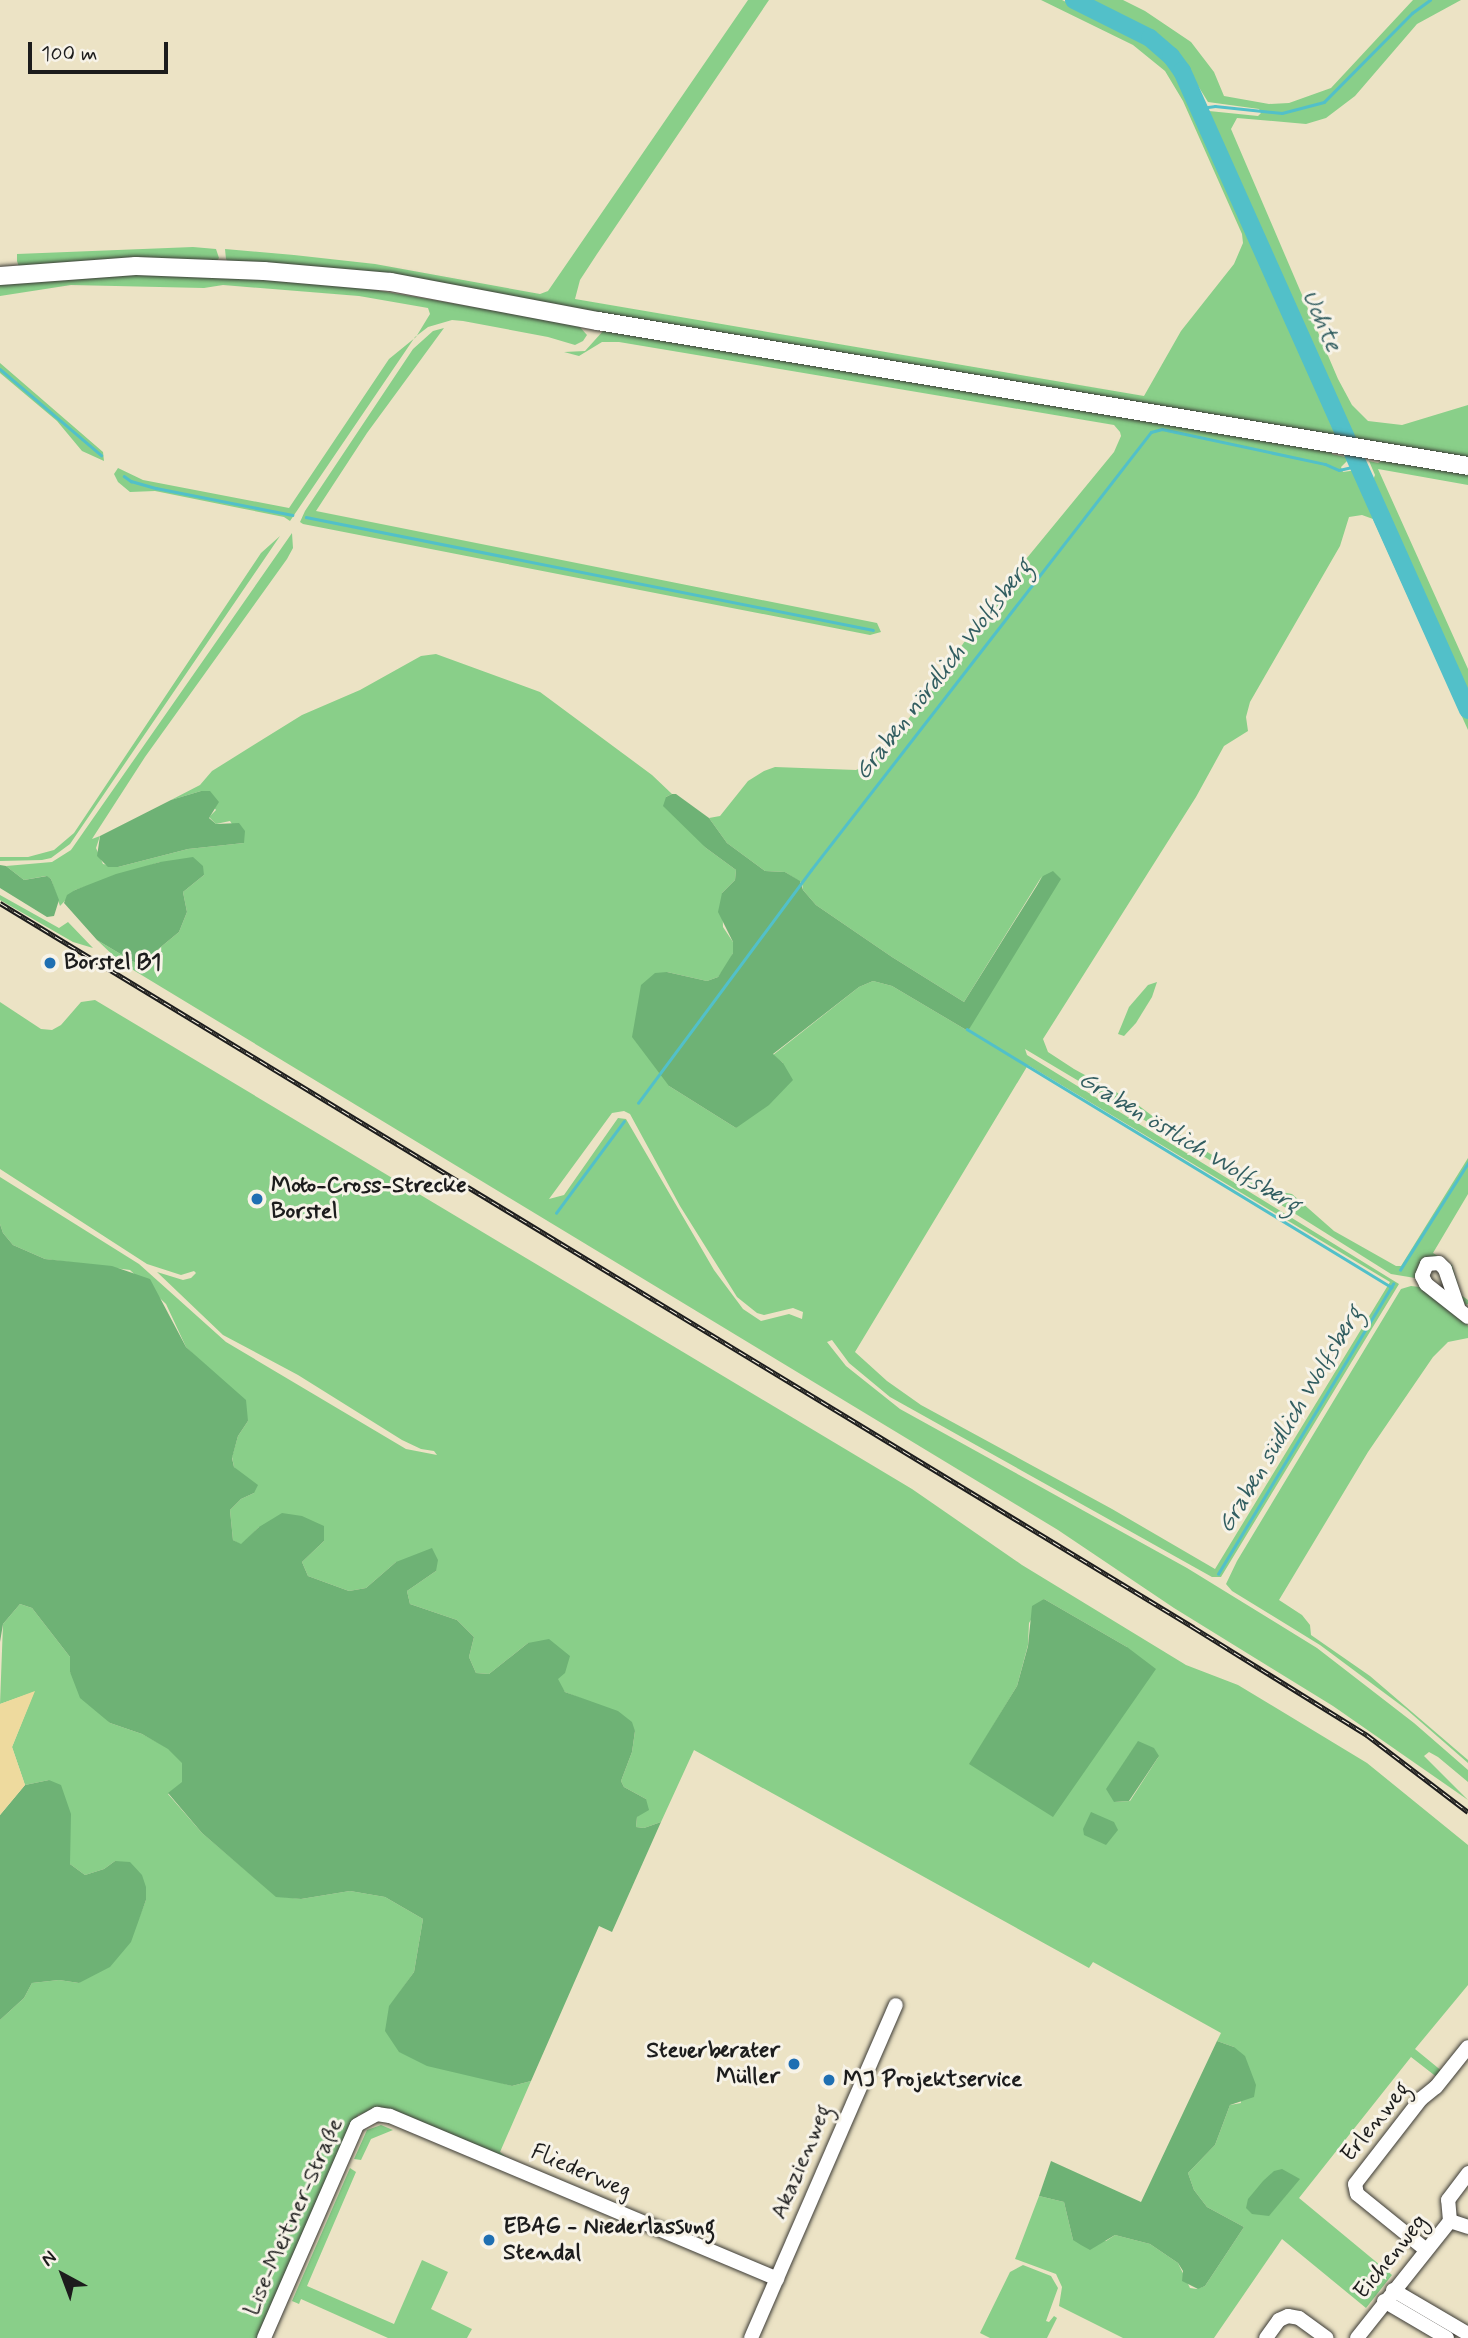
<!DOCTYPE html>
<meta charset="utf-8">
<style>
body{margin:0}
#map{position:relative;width:1468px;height:2338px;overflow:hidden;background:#ece3c5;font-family:Mynerve,sans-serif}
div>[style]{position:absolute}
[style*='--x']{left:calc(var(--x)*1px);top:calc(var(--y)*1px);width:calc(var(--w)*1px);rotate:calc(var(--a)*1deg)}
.green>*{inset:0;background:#89cf89}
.forest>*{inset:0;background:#6eb275}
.sand>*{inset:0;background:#eeda9e}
.stream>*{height:2.5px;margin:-1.25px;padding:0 1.25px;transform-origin:1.25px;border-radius:1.25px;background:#52c0c9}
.river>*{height:18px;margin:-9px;padding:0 9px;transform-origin:9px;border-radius:9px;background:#52c0c9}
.roads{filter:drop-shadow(0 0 2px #3b3a35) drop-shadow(0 0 2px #3b3a35)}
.minor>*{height:14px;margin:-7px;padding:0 7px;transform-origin:7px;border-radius:7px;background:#fff}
.major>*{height:18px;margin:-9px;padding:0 9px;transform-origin:9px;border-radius:9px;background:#fff}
.rail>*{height:5px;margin-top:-2.5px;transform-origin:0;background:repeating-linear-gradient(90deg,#f7f3e8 0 8px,#1c1c1c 0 16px);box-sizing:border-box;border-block:2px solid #1c1c1c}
.dots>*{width:19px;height:19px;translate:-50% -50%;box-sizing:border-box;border:4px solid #f7f3e8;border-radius:50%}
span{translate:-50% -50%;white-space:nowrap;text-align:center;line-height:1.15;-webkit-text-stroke:6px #f7f3e8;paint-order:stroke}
.poi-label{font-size:23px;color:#1c1c1c;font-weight:700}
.left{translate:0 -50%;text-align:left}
.right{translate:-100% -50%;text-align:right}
.street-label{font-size:23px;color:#1c1c1c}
.water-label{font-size:24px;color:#325e61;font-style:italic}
.north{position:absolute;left:28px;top:2240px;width:70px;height:70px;-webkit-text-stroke:5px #f7f3e8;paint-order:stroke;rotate:319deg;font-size:19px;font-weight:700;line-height:28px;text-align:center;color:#1c1c1c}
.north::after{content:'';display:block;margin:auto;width:24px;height:32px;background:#1c1c1c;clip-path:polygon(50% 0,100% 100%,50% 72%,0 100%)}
.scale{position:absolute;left:28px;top:42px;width:140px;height:32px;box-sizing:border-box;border:4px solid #1c1c1c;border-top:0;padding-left:9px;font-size:21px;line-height:24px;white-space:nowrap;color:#1c1c1c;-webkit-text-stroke:5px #f7f3e8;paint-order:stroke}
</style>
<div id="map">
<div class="green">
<i style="clip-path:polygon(748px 0,769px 0,597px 254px,580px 280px,575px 299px,1144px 396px,1181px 331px,1234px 264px,1243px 243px,1242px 234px,1183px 101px,1165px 71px,1133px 45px,1041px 0,1062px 0,1134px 35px,1166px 60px,1179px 77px,1341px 437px,229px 263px,226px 259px,225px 249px,294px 255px,375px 264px,540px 294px,548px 291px)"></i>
<i style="clip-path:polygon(1089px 0,1123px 0,1145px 11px,1191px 42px,1214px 72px,1224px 96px,1269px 104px,1289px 103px,1331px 88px,1413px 0,1461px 0,1417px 24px,1355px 96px,1326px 118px,1306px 124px,1237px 118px,1231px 129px,1338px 379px,1352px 405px,1368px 421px,1402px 425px,1468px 405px,1468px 460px,1355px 439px,1209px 111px,1258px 116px,1261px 113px,1259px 109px,1208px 102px,1179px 55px,1158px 34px)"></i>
<i style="clip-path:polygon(193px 247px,216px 249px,219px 258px,216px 262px,19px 267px,17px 261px,17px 254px)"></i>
<i style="clip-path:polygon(108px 274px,228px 274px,352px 286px,578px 325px,587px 335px,583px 341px,575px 345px,548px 337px,463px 321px,452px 320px,428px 327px,415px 337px,290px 521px,284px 517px,155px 491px,130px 492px,118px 482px,114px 474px,118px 468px,143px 480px,289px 508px,389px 359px,416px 337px,430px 314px,428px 308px,359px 296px,223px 285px,204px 288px,71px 285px,0 296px,0 282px)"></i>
<i style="clip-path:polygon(444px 328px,367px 433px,316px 511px,877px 623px,881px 632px,870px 635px,303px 524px,300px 522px,305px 511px,413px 349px,433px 331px)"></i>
<i style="clip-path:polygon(evenodd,603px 331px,1331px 450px,1332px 454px,1350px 458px,1341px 467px,1343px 472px,1357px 470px,1468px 719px,1468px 730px,1373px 519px,1362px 515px,1349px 517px,1340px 546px,1250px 702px,1246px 717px,1248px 731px,1224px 746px,1196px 797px,1043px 1039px,1048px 1052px,1074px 1069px,1134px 1102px,1163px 1124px,1266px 1189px,1292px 1194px,1334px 1231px,1396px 1266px,1401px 1266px,1468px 1158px,1468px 1194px,1433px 1253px,1452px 1265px,1461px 1295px,1468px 1300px,1468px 1304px,1465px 1305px,1445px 1263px,1415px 1278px,1391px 1274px,1181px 1142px,1025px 1049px,1027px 1055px,1399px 1284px,1221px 1577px,1212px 1577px,890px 1397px,849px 1363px,832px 1340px,827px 1342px,846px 1366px,900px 1409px,1187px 1568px,1317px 1648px,1414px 1723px,1468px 1770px,1468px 1782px,1438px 1757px,1429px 1752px,1424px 1756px,1468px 1800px,1333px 1706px,1174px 1608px,1058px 1530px,120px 962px,97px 940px,139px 965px,179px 932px,187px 912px,183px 892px,204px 875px,160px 862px,75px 890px,60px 906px,51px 879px,46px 876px,24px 880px,6px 866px,52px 862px,71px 850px,292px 533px,293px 548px,287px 559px,145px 757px,92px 839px,100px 836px,96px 848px,103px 864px,118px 867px,188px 849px,244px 843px,230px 821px,216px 824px,209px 817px,216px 810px,201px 791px,171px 800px,200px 785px,212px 771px,302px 715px,360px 690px,421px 656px,436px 654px,540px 692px,652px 775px,672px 794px,666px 797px,706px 848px,736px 870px,735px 880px,722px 893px,723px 927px,733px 942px,733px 953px,728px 964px,718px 977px,707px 981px,667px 972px,669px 1086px,736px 1128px,783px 1063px,773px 1055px,859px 987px,873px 981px,892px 986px,968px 1031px,1042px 876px,964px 1002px,892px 957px,816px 905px,803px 890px,802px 883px,785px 872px,765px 871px,727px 843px,709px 818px,720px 816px,748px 781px,764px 771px,775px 767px,856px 770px,868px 765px,896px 736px,1013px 575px,1114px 452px,1121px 436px,1120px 432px,1114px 425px,619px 342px,602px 342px,579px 356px,564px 352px,585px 351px,603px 331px,1028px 1065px,1390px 1282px,1215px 1569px,1112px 1509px,921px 1405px,887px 1381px,855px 1352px,1028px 1065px,603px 331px,624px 1111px,630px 1114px,680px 1206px,737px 1297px,757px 1313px,764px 1315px,793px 1308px,803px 1312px,802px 1319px,789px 1314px,761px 1321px,743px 1309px,714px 1270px,626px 1119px,618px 1118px,564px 1195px,549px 1199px,612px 1113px,624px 1111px)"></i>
<i style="clip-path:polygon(0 363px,103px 452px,104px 461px,82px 451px,57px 421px,0 373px)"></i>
<i style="clip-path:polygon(1385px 459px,1468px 472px,1468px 485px,1378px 469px,1468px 669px,1468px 697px,1373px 480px,1375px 475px,1369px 461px,1378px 463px)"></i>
<i style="clip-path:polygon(280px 536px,70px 844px,51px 858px,42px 860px,0 861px,0 857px,28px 857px,54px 850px,74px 833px,261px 553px)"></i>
<i style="clip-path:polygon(0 895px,59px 928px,68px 922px,93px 948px,73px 942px,21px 912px,0 900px)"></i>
<i style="clip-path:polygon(1157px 982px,1152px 997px,1136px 1023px,1124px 1036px,1118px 1034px,1129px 1007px,1148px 985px)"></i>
<i style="clip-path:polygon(evenodd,95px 1000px,912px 1489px,1022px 1565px,1186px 1665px,1238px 1685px,1367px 1763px,1468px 1845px,1468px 1985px,1415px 2049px,1443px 2072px,1438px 2078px,1411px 2057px,1299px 2198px,1392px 2275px,1366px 2308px,1282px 2239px,1214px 2338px,1123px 2338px,1059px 2306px,1062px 2287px,1056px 2274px,1015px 2259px,1039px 2196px,1064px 2202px,1073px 2240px,1106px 2241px,1115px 2235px,1150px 2244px,1178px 2263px,1190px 2288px,1197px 2289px,1205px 2286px,1244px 2227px,1207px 2207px,1194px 2190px,1188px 2173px,1215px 2145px,1230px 2105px,1241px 2103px,1234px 2047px,1217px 2041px,1221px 2033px,1093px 1962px,1089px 1968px,694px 1750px,661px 1822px,644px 1828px,636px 1827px,637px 1817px,646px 1799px,624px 1787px,621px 1781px,632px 1752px,635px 1731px,590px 1702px,565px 1692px,528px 1643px,489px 1674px,476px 1673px,469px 1657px,474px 1637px,457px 1620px,410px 1604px,407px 1591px,436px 1571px,396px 1562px,366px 1588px,349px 1591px,308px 1576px,302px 1562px,324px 1541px,259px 1527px,241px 1545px,233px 1540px,230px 1510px,241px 1499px,254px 1493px,234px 1467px,232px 1457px,238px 1436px,248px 1421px,210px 1370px,186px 1347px,166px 1304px,130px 1270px,45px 1259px,13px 1245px,3px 1233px,0 1224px,0 1177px,139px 1264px,226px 1342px,406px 1449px,437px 1455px,434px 1451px,421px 1449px,402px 1440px,298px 1375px,223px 1335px,157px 1272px,183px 1280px,191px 1278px,196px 1273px,194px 1271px,181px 1275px,147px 1264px,0 1169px,0 1002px,41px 1029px,52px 1030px,61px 1025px,81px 1002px,95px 1000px,1044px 1599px,1127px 1647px,970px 1764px,1017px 1686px,1028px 1645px,1029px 1623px,1044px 1599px,95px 1000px,1159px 1756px,1130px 1801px,1114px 1802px,1159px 1756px)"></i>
<i style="clip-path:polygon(1411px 1286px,1420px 1287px,1459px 1314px,1468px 1326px,1468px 1338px,1448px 1342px,1433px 1357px,1368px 1452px,1279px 1600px,1302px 1615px,1310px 1625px,1311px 1635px,1370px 1676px,1468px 1760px,1468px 1763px,1406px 1709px,1320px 1645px,1232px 1591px,1226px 1584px,1237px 1561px,1401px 1289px)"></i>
<i style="clip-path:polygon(20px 1604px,32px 1608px,70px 1657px,70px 1672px,110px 1723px,142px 1734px,168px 1748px,182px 1762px,182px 1783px,168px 1794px,202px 1833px,276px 1896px,301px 1899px,350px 1891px,385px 1897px,423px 1919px,414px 1972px,390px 2006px,394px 2043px,400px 2052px,512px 2086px,531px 2081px,500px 2152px,515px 2164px,379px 2108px,358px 2115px,259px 2338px,0 2338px,0 2020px,24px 1998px,32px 1983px,59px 1980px,79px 1983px,139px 1918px,146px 1900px,115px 1861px,104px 1869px,85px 1875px,70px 1864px,70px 1841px,49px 1780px,25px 1785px,12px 1747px,34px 1692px,0 1704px,3px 1624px)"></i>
<i style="clip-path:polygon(381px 2125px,393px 2130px,371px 2139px,361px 2160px,354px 2159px,367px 2130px)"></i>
<i style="clip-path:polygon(350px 2168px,356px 2172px,307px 2286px,394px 2324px,422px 2260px,448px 2272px,431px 2309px,472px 2329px,467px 2338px,388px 2338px,301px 2299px,299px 2304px,292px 2301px)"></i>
<i style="clip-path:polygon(1023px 2265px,1051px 2276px,1058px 2288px,1046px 2321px,1049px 2322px,1054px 2316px,1057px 2318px,1047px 2338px,990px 2338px,980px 2333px,1010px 2272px)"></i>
</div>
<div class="forest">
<i style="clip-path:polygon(201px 791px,210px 791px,219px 802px,209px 818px,216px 824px,239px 823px,245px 831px,244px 843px,188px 849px,118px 867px,108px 867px,97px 856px,100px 836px,171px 800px)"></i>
<i style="clip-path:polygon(672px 794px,676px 794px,709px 818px,727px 843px,765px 871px,785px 872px,800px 881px,803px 890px,816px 905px,892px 957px,964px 1002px,1043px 876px,1053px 871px,1061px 879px,968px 1031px,892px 986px,873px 981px,859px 987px,773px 1054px,783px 1063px,793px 1080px,769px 1105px,736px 1128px,669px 1086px,632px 1037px,641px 985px,655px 973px,667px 972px,707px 981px,718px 977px,733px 953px,733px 942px,718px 912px,722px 893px,735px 880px,736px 870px,706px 848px,663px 806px,666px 797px)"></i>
<i style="clip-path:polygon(193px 857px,203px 866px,204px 875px,183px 892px,187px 912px,179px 932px,139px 965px,97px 940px,64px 903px,67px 895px,75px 890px,116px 874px,160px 862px)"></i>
<i style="clip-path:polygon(0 865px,6px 866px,24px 880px,47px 876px,51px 879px,59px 900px,54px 916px,47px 917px,0 888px)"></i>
<i style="clip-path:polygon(0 1224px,3px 1233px,13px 1245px,45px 1259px,112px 1266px,150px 1279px,186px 1347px,246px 1400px,248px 1421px,238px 1436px,232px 1458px,234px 1467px,258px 1485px,254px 1493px,241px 1499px,230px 1510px,233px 1540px,241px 1544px,259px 1527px,282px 1513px,302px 1516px,324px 1526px,324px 1541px,302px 1562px,308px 1576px,349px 1591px,366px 1588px,396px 1562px,432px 1548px,438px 1560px,436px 1571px,407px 1591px,410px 1604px,457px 1620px,474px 1637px,469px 1657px,476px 1673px,489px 1674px,528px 1643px,549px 1639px,570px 1656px,565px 1673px,558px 1679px,565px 1692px,618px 1711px,632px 1722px,635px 1731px,632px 1752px,621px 1781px,624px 1787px,646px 1799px,649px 1810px,637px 1817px,636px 1827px,644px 1828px,661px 1822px,612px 1932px,599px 1926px,531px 2081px,512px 2086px,427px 2066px,399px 2052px,385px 2031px,389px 2006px,414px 1972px,423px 1919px,385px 1897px,350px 1891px,301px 1899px,276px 1897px,202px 1833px,168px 1793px,182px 1782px,182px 1763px,168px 1749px,142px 1734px,110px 1723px,80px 1698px,70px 1672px,70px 1657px,32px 1608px,20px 1604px,3px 1624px,0 1642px)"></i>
<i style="clip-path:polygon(1044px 1599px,1127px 1647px,1156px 1669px,1053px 1817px,969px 1764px,1017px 1686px,1028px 1646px,1032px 1606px)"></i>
<i style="clip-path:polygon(1138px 1741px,1154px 1748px,1159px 1756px,1129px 1801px,1114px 1802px,1106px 1789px)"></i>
<i style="clip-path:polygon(49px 1780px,61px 1785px,71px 1814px,70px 1864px,85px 1875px,104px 1869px,115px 1861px,130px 1862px,142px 1875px,146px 1887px,146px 1900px,131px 1942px,110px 1967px,79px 1983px,59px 1980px,32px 1983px,24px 1998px,0 2020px,0 1815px,25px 1785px)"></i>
<i style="clip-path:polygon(1091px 1812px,1114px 1822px,1118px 1830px,1106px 1845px,1084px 1835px,1083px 1829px)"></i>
<i style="clip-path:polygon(1217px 2041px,1234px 2047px,1245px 2056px,1256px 2085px,1254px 2097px,1230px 2105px,1215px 2145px,1188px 2173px,1194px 2190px,1207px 2207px,1244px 2227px,1205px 2286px,1198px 2289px,1182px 2281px,1183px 2271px,1178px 2263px,1150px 2244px,1115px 2235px,1090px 2250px,1081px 2245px,1073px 2240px,1064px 2202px,1039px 2196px,1051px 2161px,1141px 2202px)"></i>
<i style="clip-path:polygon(1282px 2169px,1300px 2179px,1269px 2216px,1252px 2214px,1246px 2208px,1248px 2199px,1263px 2181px,1274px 2171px)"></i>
</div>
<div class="sand">
<i style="clip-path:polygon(35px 1691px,12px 1747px,25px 1785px,0 1815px,0 1704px)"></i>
</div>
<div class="stream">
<i style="--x:1201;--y:108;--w:14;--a:-8"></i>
<i style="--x:1215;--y:106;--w:67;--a:6"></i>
<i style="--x:1282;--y:113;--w:43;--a:-14.7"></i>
<i style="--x:1324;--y:102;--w:125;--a:-45.3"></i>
<i style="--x:1412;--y:13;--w:22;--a:-36"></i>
<i style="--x:0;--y:369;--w:133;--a:40.4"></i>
<i style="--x:124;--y:476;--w:9;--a:36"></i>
<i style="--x:131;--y:481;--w:26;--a:16"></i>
<i style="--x:156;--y:488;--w:139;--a:11.2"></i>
<i style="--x:306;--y:517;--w:578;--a:11.27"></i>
<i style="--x:967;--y:1029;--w:497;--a:31.3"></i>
<i style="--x:638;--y:1103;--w:290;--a:-53.4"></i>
<i style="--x:811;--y:870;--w:554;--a:-52.18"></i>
<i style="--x:1151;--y:432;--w:11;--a:-15"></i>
<i style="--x:1162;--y:429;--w:167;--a:12.1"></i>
<i style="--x:1325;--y:464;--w:15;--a:23"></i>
<i style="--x:1339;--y:470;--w:22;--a:-13"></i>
<i style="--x:556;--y:1213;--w:114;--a:-53.5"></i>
<i style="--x:1400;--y:1270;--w:127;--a:-57.6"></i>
<i style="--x:1218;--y:1574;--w:339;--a:-58.9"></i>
</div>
<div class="river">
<i style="--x:1074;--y:0;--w:85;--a:26.6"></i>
<i style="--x:1150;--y:38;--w:28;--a:41"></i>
<i style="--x:1171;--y:56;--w:19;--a:54"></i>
<i style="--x:1182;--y:71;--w:700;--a:65.89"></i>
</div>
<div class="roads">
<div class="minor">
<i style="--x:1458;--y:1307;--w:40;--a:-108.9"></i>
<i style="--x:1445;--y:1269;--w:8;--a:-135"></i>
<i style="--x:1439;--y:1263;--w:12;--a:175"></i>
<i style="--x:1427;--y:1264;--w:13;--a:113"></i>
<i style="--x:1422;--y:1276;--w:9;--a:63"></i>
<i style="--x:1426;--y:1284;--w:53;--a:38.2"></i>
<i style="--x:1450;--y:2221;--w:21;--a:-95"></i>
<i style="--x:1448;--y:2200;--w:34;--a:-53"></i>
<i style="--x:1450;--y:2221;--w:19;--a:18"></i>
<i style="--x:1425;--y:2249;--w:87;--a:-141"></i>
<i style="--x:1357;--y:2194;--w:10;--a:-101"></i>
<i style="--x:1355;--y:2184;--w:108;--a:-52.2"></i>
<i style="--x:1421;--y:2099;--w:19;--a:-39"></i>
<i style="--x:1436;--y:2087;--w:51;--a:-51.3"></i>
<i style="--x:1393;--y:2290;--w:87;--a:30.4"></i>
<i style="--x:1384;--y:2301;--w:73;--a:30.4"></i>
<i style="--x:264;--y:2338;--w:232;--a:-66.4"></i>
<i style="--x:357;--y:2125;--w:23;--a:-29"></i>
<i style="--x:377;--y:2114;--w:13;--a:9"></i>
<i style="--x:390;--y:2116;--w:420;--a:22.8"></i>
<i style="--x:751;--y:2338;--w:363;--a:-66.5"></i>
<i style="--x:1266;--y:2338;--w:22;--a:-54"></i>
<i style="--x:1279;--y:2320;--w:10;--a:-24"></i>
<i style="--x:1288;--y:2316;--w:11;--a:10"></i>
<i style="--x:1299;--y:2318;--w:34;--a:36"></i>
<i style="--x:1357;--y:2338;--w:149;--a:-51.5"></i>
</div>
<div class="major">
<i style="--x:0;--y:276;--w:136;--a:-4.2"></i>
<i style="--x:136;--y:266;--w:128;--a:2.2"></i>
<i style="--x:264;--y:271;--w:127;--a:5"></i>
<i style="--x:391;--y:282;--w:211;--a:10.7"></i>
<i style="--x:598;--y:321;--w:882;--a:9.46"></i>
</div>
</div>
<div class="rail">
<i style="--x:0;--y:903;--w:1396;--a:31.25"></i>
<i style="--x:1193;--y:1627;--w:205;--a:31.8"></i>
<i style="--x:1367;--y:1735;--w:127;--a:37.3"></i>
</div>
<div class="dots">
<i style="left:50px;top:963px;background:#1f6fb2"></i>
<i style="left:257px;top:1199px;background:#1f6fb2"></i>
<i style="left:794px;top:2064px;background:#1f6fb2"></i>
<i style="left:829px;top:2080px;background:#1f6fb2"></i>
<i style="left:489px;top:2240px;background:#1f6fb2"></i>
</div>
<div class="poi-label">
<span class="left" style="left:64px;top:963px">Borstel B1</span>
<span class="left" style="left:271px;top:1199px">Moto-Cross-Strecke<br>Borstel</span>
<span class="right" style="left:780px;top:2064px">Steuerberater<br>Müller</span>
<span class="left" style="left:843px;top:2080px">MJ Projektservice</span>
<span class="left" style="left:503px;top:2240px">EBAG - Niederlassung<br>Stendal</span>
</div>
<div class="street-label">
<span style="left:1376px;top:2122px;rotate:-51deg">Erlenweg</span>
<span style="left:802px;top:2162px;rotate:-67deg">Akazienweg</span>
<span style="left:581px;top:2172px;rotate:23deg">Fliederweg</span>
<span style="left:294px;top:2217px;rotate:-66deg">Lise-Meitner-Straße</span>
<span style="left:1391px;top:2257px;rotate:-51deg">Eichenweg</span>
</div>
<div class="water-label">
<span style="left:1321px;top:321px;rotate:66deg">Uchte</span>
<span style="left:944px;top:670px;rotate:-52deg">Graben nördlich Wolfsberg</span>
<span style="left:1189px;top:1143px;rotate:31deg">Graben östlich Wolfsberg</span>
<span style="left:1291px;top:1420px;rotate:-59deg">Graben südlich Wolfsberg</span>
</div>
<div class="north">N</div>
<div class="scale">100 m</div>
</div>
